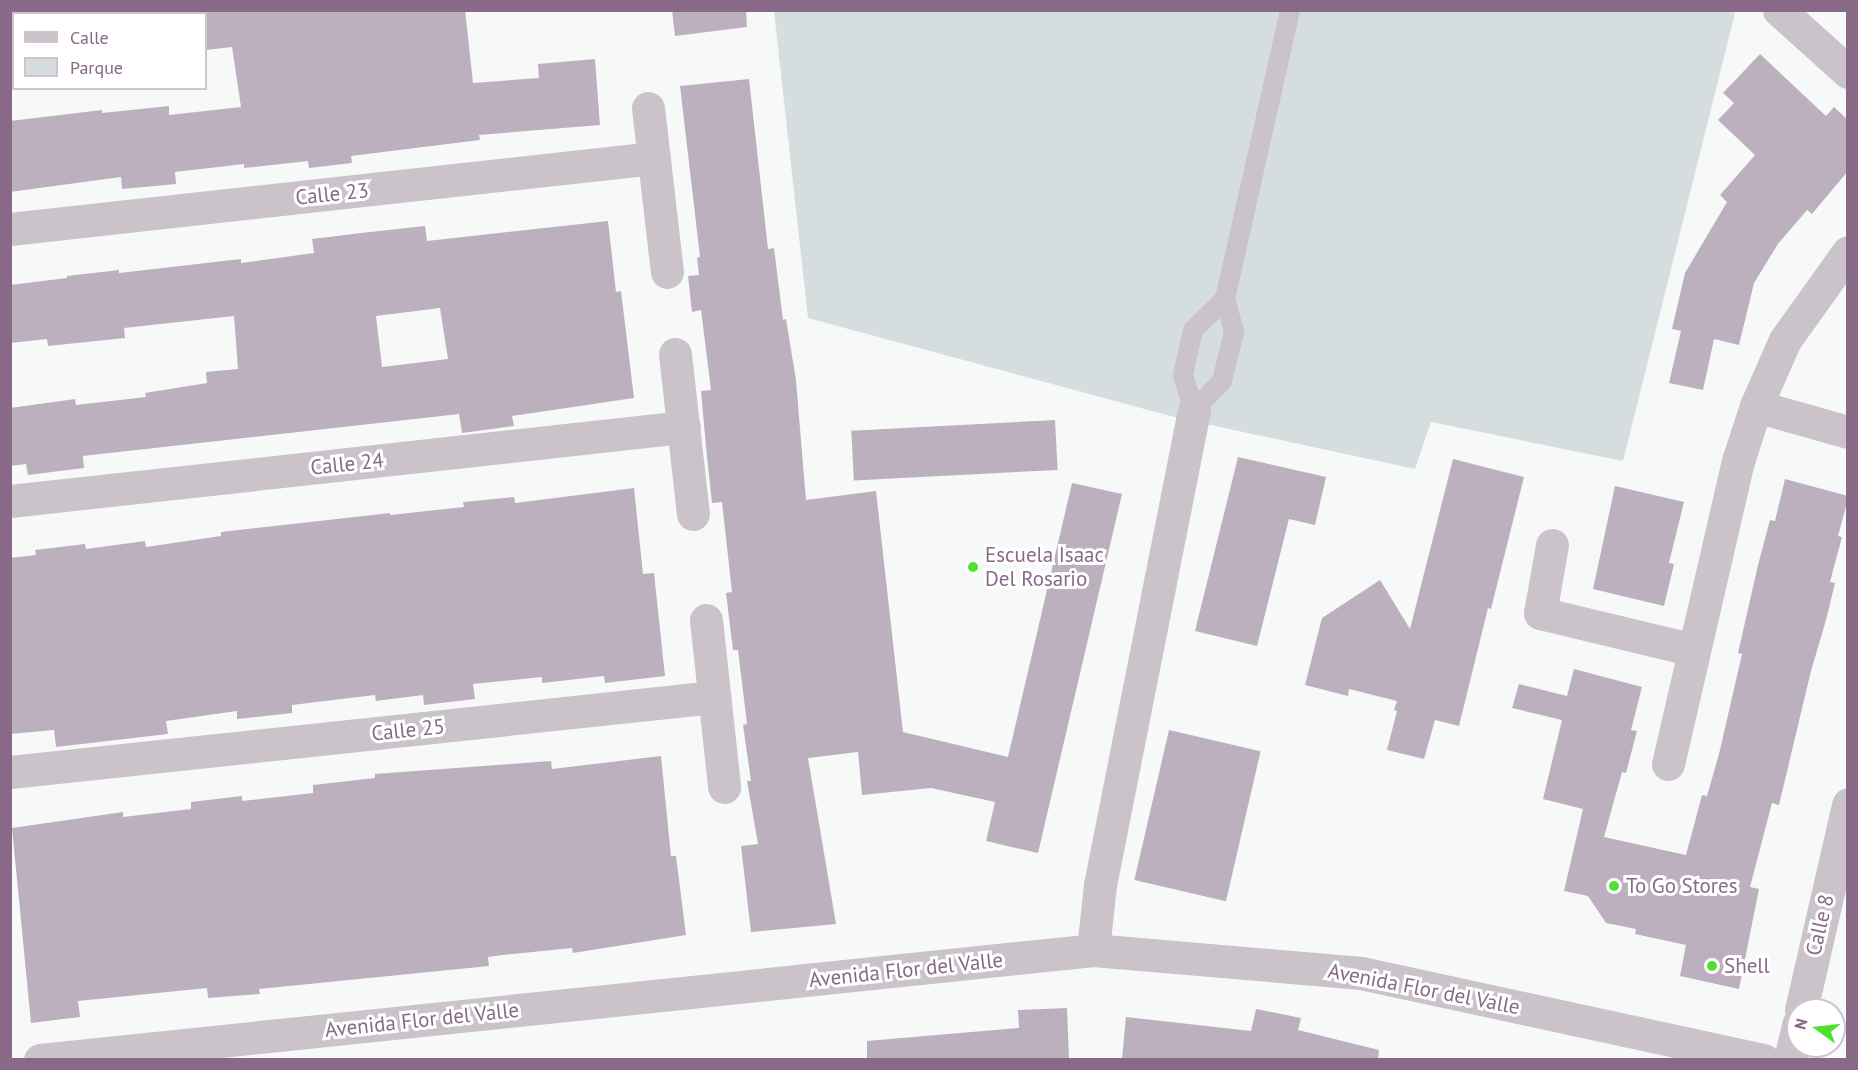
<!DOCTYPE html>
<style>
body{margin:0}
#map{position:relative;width:1858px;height:1070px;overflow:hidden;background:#f7f9f9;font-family:"PT Sans",sans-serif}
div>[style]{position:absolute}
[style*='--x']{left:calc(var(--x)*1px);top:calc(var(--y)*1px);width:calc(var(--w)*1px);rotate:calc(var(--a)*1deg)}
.green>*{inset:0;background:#d6ddde}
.building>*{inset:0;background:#bdb0be;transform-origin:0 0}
.lane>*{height:20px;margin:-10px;padding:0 10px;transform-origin:10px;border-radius:10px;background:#cbc3ca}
.street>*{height:33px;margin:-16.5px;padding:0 16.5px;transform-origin:16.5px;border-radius:16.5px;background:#cbc3ca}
.dots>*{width:16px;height:16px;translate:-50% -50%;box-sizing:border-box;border:3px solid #fff;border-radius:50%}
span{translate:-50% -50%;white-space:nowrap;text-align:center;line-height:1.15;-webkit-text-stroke:6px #fff;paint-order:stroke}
.street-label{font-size:21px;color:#886987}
.poi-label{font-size:21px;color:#886987}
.left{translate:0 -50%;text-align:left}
.frame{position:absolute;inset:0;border:12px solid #886987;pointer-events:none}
.legend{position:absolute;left:12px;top:12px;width:195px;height:78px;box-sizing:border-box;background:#fff;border:2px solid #cfc3cf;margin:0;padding:8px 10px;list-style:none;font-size:18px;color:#886987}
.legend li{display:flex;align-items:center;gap:12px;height:30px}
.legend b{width:30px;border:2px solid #cfc3cf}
.north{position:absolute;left:1786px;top:998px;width:60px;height:60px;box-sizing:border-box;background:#fff;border:2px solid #cfc3cf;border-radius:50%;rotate:285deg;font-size:16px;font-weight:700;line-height:24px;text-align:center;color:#886987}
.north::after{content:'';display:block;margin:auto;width:21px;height:27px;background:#50e130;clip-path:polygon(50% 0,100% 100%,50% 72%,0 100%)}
</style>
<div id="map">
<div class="green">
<i style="clip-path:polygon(1723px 10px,1735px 13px,1623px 461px,1431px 422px,1415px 469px,1178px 418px,808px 318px,774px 11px)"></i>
</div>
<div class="building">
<i style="clip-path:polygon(206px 10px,465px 10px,473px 83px,539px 78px,538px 64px,595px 59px,600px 125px,479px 135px,480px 140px,351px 156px,352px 163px,309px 168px,308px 161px,244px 168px,244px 164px,175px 172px,176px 184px,122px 189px,121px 177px,10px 192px,10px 121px,102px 110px,102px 113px,169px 106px,169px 115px,241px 107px,232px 47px,206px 50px)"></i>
<i style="clip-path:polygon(672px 10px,746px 10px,747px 27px,675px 36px)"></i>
<i style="clip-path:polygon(1760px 54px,1826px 116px,1834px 107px,1848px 120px,1848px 171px,1812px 214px,1807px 210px,1778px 244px,1754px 283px,1739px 345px,1714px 339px,1703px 390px,1669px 383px,1681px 331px,1672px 329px,1685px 273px,1727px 202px,1720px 195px,1755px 155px,1718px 120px,1734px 103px,1723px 93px)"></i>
<i style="clip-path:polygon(749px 79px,768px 249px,774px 248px,783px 320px,786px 319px,796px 380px,806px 500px,876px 491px,903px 732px,1008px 757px,1072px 483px,1122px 494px,1038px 853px,986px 841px,995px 802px,931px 788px,862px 795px,858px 752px,808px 758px,836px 924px,751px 932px,741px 846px,758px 844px,747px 781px,751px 781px,743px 725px,747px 724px,738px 650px,733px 650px,726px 593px,732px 592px,722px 502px,712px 503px,706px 447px,701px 391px,711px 390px,701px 310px,692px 312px,688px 276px,699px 275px,697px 258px,700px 257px,680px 86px)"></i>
<i style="clip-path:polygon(evenodd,608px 221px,616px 292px,621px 291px,634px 398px,512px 416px,514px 426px,477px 431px,462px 433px,459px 414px,83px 456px,84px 468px,28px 475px,26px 464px,10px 466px,10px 408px,75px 399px,76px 405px,146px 397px,145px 393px,207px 383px,206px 372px,238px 369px,234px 316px,124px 328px,125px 338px,48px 346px,47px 339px,10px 343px,10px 285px,67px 278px,67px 276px,119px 270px,119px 273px,241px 259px,241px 263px,314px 253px,312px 239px,361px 233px,425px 226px,427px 241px,608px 221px,440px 308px,448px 359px,382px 367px,376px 316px,440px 308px)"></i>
<i style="left:1055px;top:420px;width:50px;height:204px;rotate:87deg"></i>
<i style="clip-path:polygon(1238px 457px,1326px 477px,1315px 525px,1289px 519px,1257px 646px,1195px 631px)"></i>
<i style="clip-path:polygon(1453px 459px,1524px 477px,1491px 609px,1488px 608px,1459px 726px,1435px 720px,1424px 759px,1387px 750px,1397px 711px,1394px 710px,1397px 701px,1349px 689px,1348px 696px,1305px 685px,1322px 618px,1380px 580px,1410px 629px)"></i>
<i style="clip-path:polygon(1785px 479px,1848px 496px,1848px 499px,1838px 536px,1842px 537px,1830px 582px,1835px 583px,1826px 620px,1811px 671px,1779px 805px,1772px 803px,1750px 887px,1759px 889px,1739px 989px,1680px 976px,1686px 945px,1635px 934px,1636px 929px,1606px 923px,1588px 896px,1564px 891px,1583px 809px,1543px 799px,1562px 720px,1512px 708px,1519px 684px,1567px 696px,1574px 669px,1642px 687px,1631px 730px,1637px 731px,1626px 773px,1622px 772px,1604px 837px,1686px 855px,1702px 795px,1707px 796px,1719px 754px,1742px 654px,1738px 653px,1758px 565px,1770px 520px,1775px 521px)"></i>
<i style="clip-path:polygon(1615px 486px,1684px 502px,1669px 563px,1674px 564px,1664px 606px,1593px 589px)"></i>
<i style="clip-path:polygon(634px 488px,643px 574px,654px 573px,665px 676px,605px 683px,604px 676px,542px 683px,542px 677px,473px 684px,475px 699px,424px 705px,423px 695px,376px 701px,375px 695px,292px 705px,292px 713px,237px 719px,237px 711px,166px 721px,168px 734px,56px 747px,54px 730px,10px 734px,10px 558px,36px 555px,35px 550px,85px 544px,86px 549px,145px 541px,146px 547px,221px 536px,221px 532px,390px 513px,390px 515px,464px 507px,463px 502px,514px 497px,515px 503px)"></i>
<i style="left:1169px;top:730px;width:94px;height:154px;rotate:13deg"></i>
<i style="clip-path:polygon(661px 756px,671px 856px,676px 856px,686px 935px,573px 953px,572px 948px,503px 955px,488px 957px,489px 966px,259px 989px,260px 994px,208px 998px,207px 988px,78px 1001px,80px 1017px,31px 1023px,12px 828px,123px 812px,123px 817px,191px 809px,191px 802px,242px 796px,242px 801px,313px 793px,313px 785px,375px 778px,375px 774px,551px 761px,552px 769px)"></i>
<i style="clip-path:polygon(1067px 1008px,1069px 1059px,867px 1059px,867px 1041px,1019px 1028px,1018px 1010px)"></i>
<i style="clip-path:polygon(1256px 1009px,1301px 1018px,1298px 1030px,1379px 1050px,1378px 1059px,1122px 1059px,1126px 1017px,1251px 1031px)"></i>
</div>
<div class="lane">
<i style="--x:1225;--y:299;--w:45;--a:135.9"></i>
<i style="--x:1193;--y:330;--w:46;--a:102.5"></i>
<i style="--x:1183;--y:375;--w:37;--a:73"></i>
<i style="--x:1194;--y:410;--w:40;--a:-46"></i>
<i style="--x:1222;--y:381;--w:50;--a:-76.2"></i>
<i style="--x:1234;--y:332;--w:34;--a:-105"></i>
<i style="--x:1225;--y:299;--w:296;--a:-77.3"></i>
</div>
<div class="street">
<i style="--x:1779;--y:10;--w:93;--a:41.9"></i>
<i style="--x:648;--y:108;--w:165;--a:83.4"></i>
<i style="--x:10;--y:229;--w:648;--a:-6.29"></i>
<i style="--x:675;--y:354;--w:161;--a:83.6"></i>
<i style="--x:1756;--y:406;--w:96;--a:15.8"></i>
<i style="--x:10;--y:501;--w:678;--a:-6.27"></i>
<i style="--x:1552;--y:545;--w:69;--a:100"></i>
<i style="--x:1540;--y:613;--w:158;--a:13.5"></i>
<i style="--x:706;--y:620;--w:168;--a:83.8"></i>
<i style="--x:1668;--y:764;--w:311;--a:-77"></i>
<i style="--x:1738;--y:461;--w:58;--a:-71.9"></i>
<i style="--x:1756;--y:406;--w:72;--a:-66.3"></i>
<i style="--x:1785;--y:340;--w:108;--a:-54.4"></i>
<i style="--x:10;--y:772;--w:708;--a:-6.08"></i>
<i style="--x:1093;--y:950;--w:65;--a:-83.9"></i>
<i style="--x:1100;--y:885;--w:484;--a:-78.8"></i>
<i style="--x:1801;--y:1010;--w:211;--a:-77.1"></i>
<i style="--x:40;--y:1060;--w:1059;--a:-5.96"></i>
<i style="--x:1093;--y:950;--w:269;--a:4.9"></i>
<i style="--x:1361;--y:973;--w:412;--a:12.2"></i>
<i style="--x:1790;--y:1060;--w:37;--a:-77"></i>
</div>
<div class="dots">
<i style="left:973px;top:567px;background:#50e130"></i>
<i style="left:1614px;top:886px;background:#50e130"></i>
<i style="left:1712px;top:966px;background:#50e130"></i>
</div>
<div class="street-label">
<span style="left:332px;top:194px;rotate:-6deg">Calle 23</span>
<span style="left:347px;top:464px;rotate:-6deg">Calle 24</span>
<span style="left:408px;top:730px;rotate:-6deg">Calle 25</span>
<span style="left:1820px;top:925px;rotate:-77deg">Calle 8</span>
<span style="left:906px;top:970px;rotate:-6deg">Avenida Flor del Valle</span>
<span style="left:1424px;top:989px;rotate:11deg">Avenida Flor del Valle</span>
<span style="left:422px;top:1020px;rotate:-6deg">Avenida Flor del Valle</span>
</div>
<div class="poi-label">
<span class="left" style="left:985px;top:567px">Escuela Isaac<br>Del Rosario</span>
<span class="left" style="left:1626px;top:886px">To Go Stores</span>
<span class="left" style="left:1724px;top:966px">Shell</span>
</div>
<div class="frame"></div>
<ul class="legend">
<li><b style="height:8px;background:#cbc3ca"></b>Calle</li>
<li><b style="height:16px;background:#d6ddde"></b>Parque</li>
</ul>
<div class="north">N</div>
</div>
